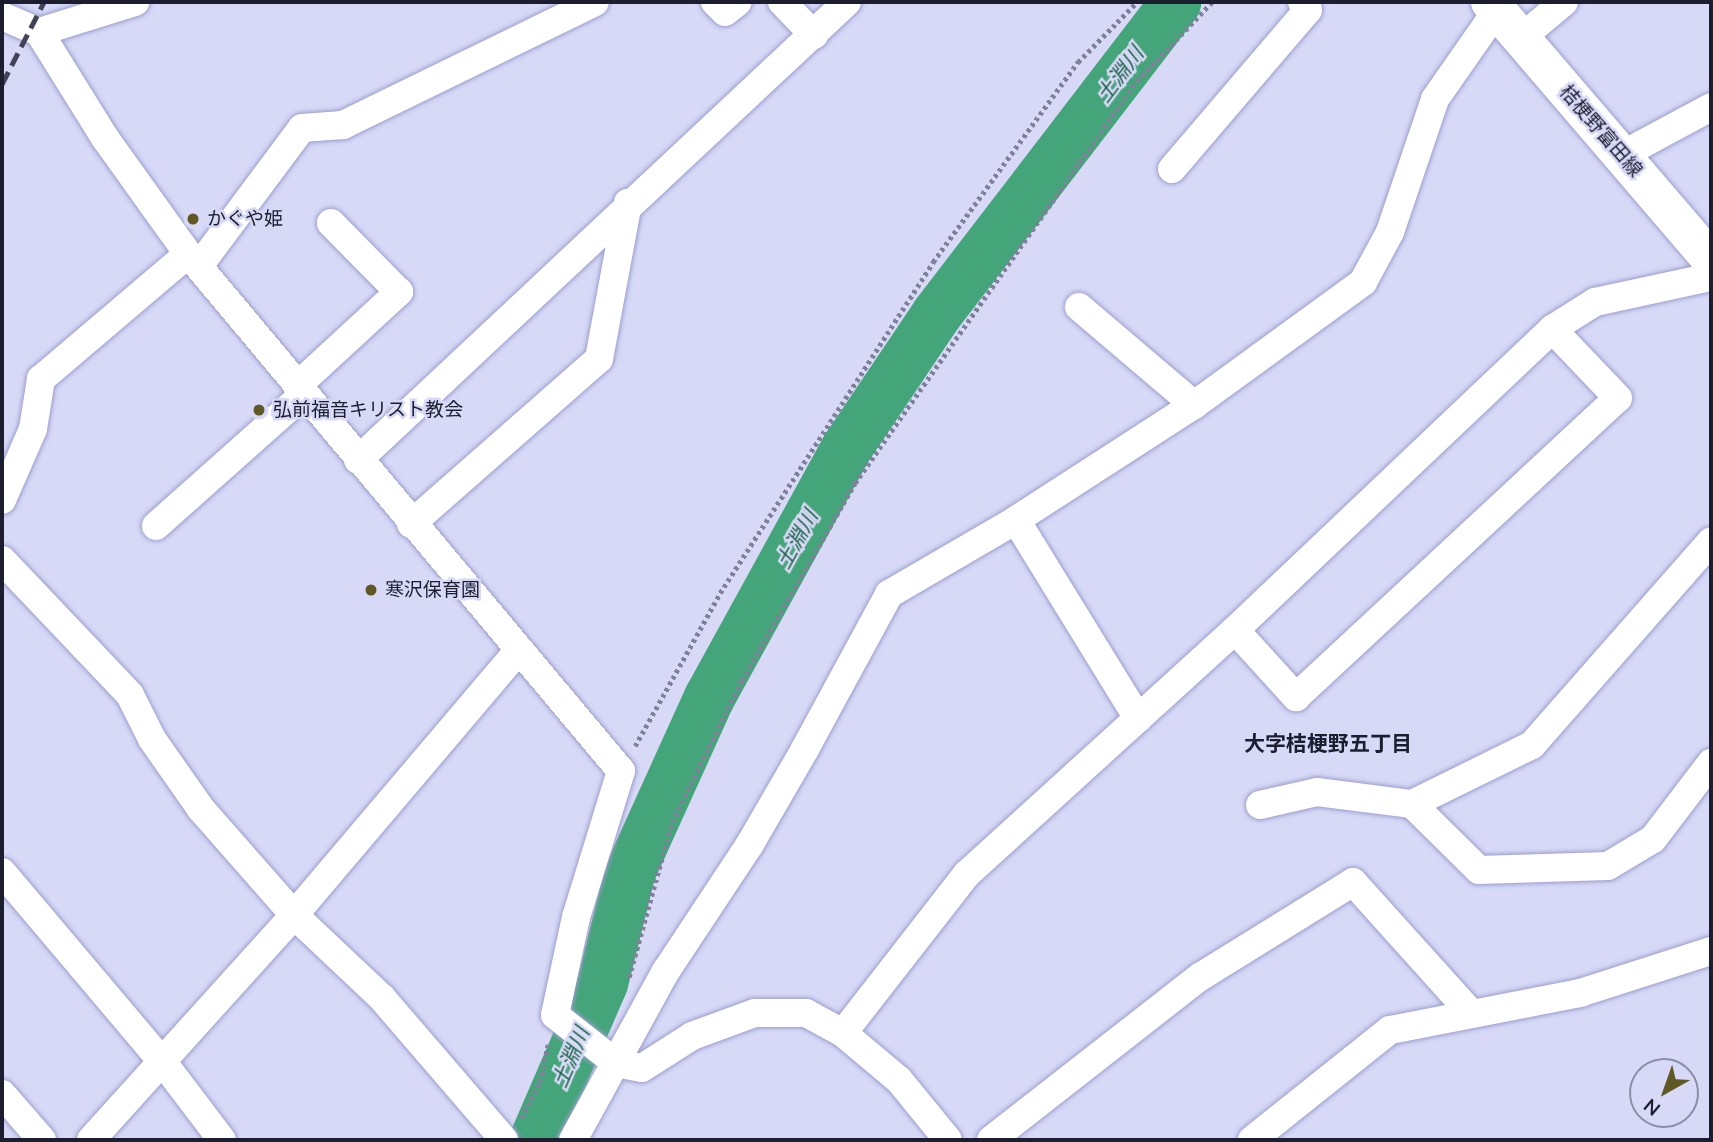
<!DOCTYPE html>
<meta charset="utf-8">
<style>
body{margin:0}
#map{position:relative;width:1713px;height:1142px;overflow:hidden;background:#d7d9f7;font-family:Mulish,"Noto Sans JP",sans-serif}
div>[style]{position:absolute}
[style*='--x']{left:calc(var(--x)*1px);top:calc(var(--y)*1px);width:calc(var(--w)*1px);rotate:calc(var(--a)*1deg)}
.river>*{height:51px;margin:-25.5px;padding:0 25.5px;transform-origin:25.5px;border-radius:25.5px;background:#44a47a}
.path>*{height:4.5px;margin-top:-2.25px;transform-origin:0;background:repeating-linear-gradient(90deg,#7f8099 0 3.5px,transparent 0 7px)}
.roads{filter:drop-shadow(0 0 2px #9c9ece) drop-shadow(0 0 2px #9c9ece)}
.minor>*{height:28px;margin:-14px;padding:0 14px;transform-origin:14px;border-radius:14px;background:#fff}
.secondary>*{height:38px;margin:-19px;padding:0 19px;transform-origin:19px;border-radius:19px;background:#fff}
.rail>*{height:5px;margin-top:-2.5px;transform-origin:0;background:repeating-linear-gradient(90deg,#424357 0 14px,transparent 0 21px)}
.dots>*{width:19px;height:19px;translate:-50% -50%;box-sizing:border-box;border:4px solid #d7d9f7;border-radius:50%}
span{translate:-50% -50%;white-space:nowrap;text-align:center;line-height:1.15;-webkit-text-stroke:5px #d7d9f7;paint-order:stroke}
.street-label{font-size:19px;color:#1c1d2f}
.poi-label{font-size:19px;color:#1c1d2f}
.left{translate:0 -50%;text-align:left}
.water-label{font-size:21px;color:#1a6245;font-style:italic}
.neighbourhood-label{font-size:21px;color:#1c1d2f;font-weight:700}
.frame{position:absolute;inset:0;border:4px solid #1c1d2f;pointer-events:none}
.north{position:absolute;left:1629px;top:1058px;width:70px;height:70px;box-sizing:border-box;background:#d7d9f7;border:2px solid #8c8ea7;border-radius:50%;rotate:220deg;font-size:19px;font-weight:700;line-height:28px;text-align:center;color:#1c1d2f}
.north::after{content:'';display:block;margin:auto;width:24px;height:32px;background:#5f5825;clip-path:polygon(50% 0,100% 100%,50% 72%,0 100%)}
</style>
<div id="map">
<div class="river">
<i style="--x:534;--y:1140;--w:171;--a:-66.6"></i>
<i style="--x:602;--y:983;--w:115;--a:-76"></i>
<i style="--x:630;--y:871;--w:191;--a:-65.6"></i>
<i style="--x:709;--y:697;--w:284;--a:-61.2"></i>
<i style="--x:846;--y:448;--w:161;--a:-56.1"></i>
<i style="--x:936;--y:314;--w:393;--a:-52.5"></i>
</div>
<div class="path">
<i style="--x:635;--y:746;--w:175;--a:-60.9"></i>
<i style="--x:720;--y:593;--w:394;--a:-57.2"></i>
<i style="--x:933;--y:262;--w:247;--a:-54.1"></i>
<i style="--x:1078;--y:62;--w:84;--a:-45.5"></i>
<i style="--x:629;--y:977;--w:161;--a:-74.5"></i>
<i style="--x:672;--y:822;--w:158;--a:-63.8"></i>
<i style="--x:742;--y:680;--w:227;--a:-60.2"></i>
<i style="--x:855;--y:483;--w:491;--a:-55"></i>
<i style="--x:1137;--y:81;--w:109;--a:-46.5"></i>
<i style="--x:521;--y:1118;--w:41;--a:-62.2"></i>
<i style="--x:540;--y:1082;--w:38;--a:-78"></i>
</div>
<div class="roads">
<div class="minor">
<i style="--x:715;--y:2;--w:14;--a:45"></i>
<i style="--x:725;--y:12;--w:16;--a:-38"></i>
<i style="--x:782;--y:2;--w:46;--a:45.9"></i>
<i style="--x:2;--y:16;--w:40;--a:23.4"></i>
<i style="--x:39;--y:32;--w:125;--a:58.1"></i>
<i style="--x:105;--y:138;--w:143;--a:54.4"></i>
<i style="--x:188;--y:254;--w:674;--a:50.05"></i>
<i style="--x:621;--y:771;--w:153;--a:107.1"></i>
<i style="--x:576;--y:917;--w:100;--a:102.1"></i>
<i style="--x:555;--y:1015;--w:78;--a:38.2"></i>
<i style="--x:616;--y:1063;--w:26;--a:11"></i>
<i style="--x:642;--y:1068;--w:59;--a:-32.6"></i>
<i style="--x:692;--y:1036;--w:67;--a:-20.1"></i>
<i style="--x:755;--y:1013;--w:51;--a:0"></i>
<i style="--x:806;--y:1013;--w:42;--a:28.4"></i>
<i style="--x:843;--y:1033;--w:73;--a:40"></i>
<i style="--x:899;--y:1080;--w:77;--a:50.8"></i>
<i style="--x:39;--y:32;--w:101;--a:-17.4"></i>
<i style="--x:1521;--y:38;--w:56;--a:-39.9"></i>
<i style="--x:1622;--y:155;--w:101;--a:-28.3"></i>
<i style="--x:1172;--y:169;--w:209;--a:-49.5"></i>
<i style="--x:1308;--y:10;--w:10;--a:-127"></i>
<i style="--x:199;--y:266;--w:172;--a:-53.3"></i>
<i style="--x:302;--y:128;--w:41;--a:-4.2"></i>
<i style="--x:343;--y:125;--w:280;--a:-26"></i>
<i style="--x:1079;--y:307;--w:151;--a:40.4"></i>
<i style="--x:297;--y:386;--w:139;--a:-42.7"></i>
<i style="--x:399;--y:292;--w:97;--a:-134.6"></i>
<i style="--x:358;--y:460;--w:670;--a:-43.13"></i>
<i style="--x:2;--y:500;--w:77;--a:-66.4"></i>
<i style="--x:33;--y:429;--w:51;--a:-80.9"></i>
<i style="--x:41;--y:379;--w:193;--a:-40.4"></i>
<i style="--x:1016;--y:520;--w:233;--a:58.4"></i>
<i style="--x:411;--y:524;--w:250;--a:-41.3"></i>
<i style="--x:599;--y:359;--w:159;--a:-79.5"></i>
<i style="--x:156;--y:526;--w:198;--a:-41.7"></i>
<i style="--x:2;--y:560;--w:186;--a:46.5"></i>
<i style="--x:130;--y:695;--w:49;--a:63.4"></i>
<i style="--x:152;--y:739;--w:85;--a:55"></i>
<i style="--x:201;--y:809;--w:141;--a:48.7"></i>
<i style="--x:294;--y:915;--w:121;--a:43.3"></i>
<i style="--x:382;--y:998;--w:187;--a:49.3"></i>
<i style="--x:1235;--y:630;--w:91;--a:47.7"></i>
<i style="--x:1296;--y:697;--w:439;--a:-42.9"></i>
<i style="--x:1618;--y:398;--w:95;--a:-133.7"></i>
<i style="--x:1412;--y:804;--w:94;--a:44.6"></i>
<i style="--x:1479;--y:870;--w:129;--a:-1.8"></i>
<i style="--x:1608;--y:866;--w:52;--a:-31"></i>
<i style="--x:1653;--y:839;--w:96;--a:-52.7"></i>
<i style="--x:1260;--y:805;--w:58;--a:-12.8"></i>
<i style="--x:1317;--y:792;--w:96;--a:7.2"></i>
<i style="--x:1412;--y:804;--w:134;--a:-26.2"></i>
<i style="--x:1532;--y:745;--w:271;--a:-48.7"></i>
<i style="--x:2;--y:872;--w:248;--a:49.8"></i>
<i style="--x:162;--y:1061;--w:99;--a:52.8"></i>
<i style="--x:843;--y:1033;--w:202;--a:-52.1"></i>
<i style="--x:967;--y:874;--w:362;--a:-42.3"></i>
<i style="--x:1235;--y:630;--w:437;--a:-43.5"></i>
<i style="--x:1552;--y:329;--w:51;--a:-32.1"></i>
<i style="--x:1595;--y:302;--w:119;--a:-12.2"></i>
<i style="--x:2;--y:1094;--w:61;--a:49"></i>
<i style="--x:91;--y:1140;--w:303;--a:-47.9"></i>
<i style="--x:294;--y:915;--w:345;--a:-49.7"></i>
<i style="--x:573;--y:1140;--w:193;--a:-61.2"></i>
<i style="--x:666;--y:971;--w:152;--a:-56.5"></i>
<i style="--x:750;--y:844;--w:110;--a:-59.9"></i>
<i style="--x:805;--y:749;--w:176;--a:-61.5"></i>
<i style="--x:889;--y:594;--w:147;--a:-30.2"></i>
<i style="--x:1016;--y:520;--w:212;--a:-32.9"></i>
<i style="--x:1194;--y:405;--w:209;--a:-36"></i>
<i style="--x:1363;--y:282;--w:57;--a:-61.6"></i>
<i style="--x:1390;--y:232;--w:140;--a:-71.3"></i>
<i style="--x:1435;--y:99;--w:108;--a:-55.1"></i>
<i style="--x:991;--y:1140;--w:265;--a:-38"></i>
<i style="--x:1200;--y:977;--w:180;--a:-31.8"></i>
<i style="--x:1353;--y:882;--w:176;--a:48"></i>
<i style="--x:1252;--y:1140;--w:176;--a:-38.6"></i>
<i style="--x:1390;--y:1030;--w:194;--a:-11"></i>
<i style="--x:1580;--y:993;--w:138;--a:-17.8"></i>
</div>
<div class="secondary">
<i style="--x:1490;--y:2;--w:340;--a:49.4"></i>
</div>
</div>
<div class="rail">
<i style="--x:2;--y:84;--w:92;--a:-62.9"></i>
</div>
<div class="dots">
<i style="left:193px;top:219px;background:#5f5825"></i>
<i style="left:259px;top:410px;background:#5f5825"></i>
<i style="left:371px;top:590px;background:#5f5825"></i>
</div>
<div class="street-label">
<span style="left:1601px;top:131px;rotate:49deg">桔梗野富田線</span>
</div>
<div class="poi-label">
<span class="left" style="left:207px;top:219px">かぐや姫</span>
<span class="left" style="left:273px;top:410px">弘前福音キリスト教会</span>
<span class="left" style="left:385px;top:590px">寒沢保育園</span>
</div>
<div class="water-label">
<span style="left:1119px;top:74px;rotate:-53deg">土淵川</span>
<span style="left:796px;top:539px;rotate:-61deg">土淵川</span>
<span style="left:570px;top:1057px;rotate:-67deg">土淵川</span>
</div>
<div class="neighbourhood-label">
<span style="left:1328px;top:743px">大字桔梗野五丁目</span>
</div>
<div class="frame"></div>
<div class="north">N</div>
</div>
